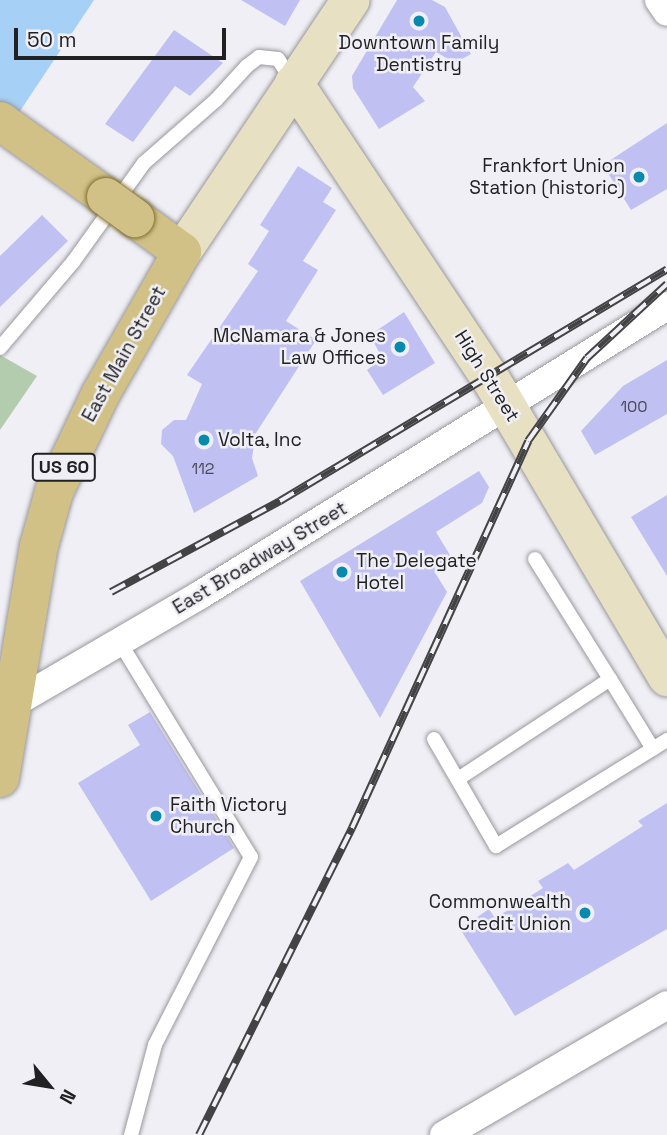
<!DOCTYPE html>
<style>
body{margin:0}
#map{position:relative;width:667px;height:1135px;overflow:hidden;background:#efeff5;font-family:"Space Grotesk",sans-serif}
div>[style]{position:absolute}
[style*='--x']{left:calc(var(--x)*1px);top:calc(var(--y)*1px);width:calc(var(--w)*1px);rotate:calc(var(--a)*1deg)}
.green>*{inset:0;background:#b4ccae}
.water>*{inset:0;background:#a6d0f6}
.building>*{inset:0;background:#c1c0f2}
.roads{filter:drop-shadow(0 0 2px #98989d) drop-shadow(0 0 2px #98989d)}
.service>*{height:14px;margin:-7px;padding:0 7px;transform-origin:7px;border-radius:7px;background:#fff}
.minor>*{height:28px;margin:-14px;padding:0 14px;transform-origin:14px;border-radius:14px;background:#fff}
.secondary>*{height:38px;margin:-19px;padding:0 19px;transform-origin:19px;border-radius:19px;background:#e8e0c3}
.primary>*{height:38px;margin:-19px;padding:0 19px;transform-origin:19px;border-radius:19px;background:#d1c186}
.rail>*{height:8px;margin-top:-4px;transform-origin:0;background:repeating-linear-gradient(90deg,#efeff5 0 16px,#434345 0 32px);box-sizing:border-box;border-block:2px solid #434345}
.bridges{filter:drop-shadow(0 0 2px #7f6e2f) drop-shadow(0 0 2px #7f6e2f)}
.primary-bridge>*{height:38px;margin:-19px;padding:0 19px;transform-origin:19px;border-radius:19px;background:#d1c186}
.dots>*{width:19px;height:19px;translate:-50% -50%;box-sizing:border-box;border:4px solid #efeff5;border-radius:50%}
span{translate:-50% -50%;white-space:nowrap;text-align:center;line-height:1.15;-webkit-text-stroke:5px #efeff5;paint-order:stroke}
.number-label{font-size:16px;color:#494957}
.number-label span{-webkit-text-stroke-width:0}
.shield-label span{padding:2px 5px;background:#efeff5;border:2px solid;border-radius:5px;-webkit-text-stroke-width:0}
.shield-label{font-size:18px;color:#212123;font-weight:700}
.poi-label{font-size:19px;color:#212123}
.right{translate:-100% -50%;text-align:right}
.left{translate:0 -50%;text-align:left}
.street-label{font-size:19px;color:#212123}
.north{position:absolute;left:14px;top:1051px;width:70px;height:70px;-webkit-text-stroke:5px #efeff5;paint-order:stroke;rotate:120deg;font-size:19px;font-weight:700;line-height:28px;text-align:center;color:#212123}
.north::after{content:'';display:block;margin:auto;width:24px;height:32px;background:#212123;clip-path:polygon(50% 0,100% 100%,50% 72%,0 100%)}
.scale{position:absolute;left:14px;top:28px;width:212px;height:32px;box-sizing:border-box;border:4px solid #212123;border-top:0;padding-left:9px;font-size:21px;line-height:24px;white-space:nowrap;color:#212123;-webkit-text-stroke:5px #efeff5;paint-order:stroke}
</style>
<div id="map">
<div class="green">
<i style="clip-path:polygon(0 355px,37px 376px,0 430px)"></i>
</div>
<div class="water">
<i style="clip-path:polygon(0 0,94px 0,0 141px)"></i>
</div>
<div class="building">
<i style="clip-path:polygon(241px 0,300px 0,285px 26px)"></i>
<i style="clip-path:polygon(397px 0,432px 0,445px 7px,471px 54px,455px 63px,436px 52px,413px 87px,425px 101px,379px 129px,353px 88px,352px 76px)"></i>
<i style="clip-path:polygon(174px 30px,223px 63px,190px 96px,175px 86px,133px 142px,105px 124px)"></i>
<i style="clip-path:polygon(667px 123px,667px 189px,631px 210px,603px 165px)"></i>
<i style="clip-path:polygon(298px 166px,332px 188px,323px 202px,336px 210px,303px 261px,318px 270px,286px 321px,316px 340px,256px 433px,252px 458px,258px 476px,194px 513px,173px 456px,161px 444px,162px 430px,174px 420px,186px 420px,202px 384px,187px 375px,258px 271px,248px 264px,269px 231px,260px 225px)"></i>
<i style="clip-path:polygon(42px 215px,68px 241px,0 307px,0 256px)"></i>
<i style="clip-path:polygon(404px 312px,435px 363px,383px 395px,367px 370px,382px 358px,370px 335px)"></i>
<i style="clip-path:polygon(667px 360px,667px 414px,595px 455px,581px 431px,623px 386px)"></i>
<i style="clip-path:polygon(479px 471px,489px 487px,482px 503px,436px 532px,453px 560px,434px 571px,447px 592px,380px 718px,300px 581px)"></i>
<i style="clip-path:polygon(667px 495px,667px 576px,631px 517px)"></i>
<i style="clip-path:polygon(150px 712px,234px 848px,151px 901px,78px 783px,140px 745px,128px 725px)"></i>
<i style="clip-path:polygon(667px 803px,667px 929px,515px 1016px,460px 929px,489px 909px,495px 918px,543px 888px,538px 881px,568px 863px,574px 870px,643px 826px,638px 821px)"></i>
</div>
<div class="roads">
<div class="service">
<i style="--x:0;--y:348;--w:113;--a:-49.7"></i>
<i style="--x:73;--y:262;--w:122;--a:-54.4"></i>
<i style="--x:144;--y:163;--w:96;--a:-41.2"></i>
<i style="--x:216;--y:100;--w:46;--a:-47.6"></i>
<i style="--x:247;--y:66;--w:15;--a:-37"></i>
<i style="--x:259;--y:57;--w:19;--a:6"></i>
<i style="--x:278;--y:59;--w:27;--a:57"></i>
<i style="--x:535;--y:559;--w:142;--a:58"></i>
<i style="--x:119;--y:641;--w:253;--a:58.6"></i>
<i style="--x:251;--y:857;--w:211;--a:117.1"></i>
<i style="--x:155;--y:1045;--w:93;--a:104.9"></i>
<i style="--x:434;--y:739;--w:124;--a:59.9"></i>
<i style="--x:496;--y:846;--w:201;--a:-31.8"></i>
<i style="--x:458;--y:779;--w:182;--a:-33.3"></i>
<i style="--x:610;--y:679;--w:82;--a:58.4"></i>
</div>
<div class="minor">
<i style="--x:659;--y:0;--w:14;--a:56"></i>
<i style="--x:11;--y:705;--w:219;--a:-30.2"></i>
<i style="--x:200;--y:595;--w:549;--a:-31.75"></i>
<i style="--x:444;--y:1135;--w:258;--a:-30.2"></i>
</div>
<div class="secondary">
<i style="--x:294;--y:83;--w:352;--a:56.4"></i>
<i style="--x:489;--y:376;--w:350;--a:59.4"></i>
<i style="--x:182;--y:252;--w:303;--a:-56.2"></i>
</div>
<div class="primary">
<i style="--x:0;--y:121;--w:130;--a:35.6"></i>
<i style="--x:0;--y:778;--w:235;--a:-80.5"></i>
<i style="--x:39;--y:546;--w:56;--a:-74.5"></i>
<i style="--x:54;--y:492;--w:107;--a:-64.6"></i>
<i style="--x:100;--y:395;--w:165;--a:-60.2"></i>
<i style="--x:182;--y:252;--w:58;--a:-144.1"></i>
</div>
</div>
<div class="rail">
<i style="--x:111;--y:592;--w:192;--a:-28.3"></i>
<i style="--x:280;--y:501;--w:451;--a:-30.9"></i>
<i style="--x:199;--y:1135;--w:343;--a:-63.5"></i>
<i style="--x:352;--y:828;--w:425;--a:-65.5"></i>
<i style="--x:528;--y:441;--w:102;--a:-54.6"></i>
<i style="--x:587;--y:358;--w:109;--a:-42.8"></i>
</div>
<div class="bridges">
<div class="primary-bridge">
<i style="--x:106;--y:197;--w:36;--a:36"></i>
</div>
</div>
<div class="dots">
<i style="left:419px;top:21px;background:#078aab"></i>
<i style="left:639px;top:177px;background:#078aab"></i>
<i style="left:400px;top:347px;background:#078aab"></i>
<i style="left:204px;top:440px;background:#078aab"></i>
<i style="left:342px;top:572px;background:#078aab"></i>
<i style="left:156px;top:816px;background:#078aab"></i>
<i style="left:585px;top:913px;background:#078aab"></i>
</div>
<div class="number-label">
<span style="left:634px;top:407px">100</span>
<span style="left:203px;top:469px">112</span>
</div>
<div class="shield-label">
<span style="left:64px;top:467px">US 60</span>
</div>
<div class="poi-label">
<span style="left:419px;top:54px">Downtown Family<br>Dentistry</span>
<span class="right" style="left:625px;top:177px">Frankfort Union<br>Station (historic)</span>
<span class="right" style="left:386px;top:347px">McNamara &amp; Jones<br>Law Offices</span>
<span class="left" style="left:218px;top:440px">Volta, Inc</span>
<span class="left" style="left:356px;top:572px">The Delegate<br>Hotel</span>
<span class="left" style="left:170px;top:816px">Faith Victory<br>Church</span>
<span class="right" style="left:571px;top:913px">Commonwealth<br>Credit Union</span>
</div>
<div class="street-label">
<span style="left:124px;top:354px;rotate:-61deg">East Main Street</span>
<span style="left:487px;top:376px;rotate:58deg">High Street</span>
<span style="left:260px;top:558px;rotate:-31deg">East Broadway Street</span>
</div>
<div class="north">N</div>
<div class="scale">50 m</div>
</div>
